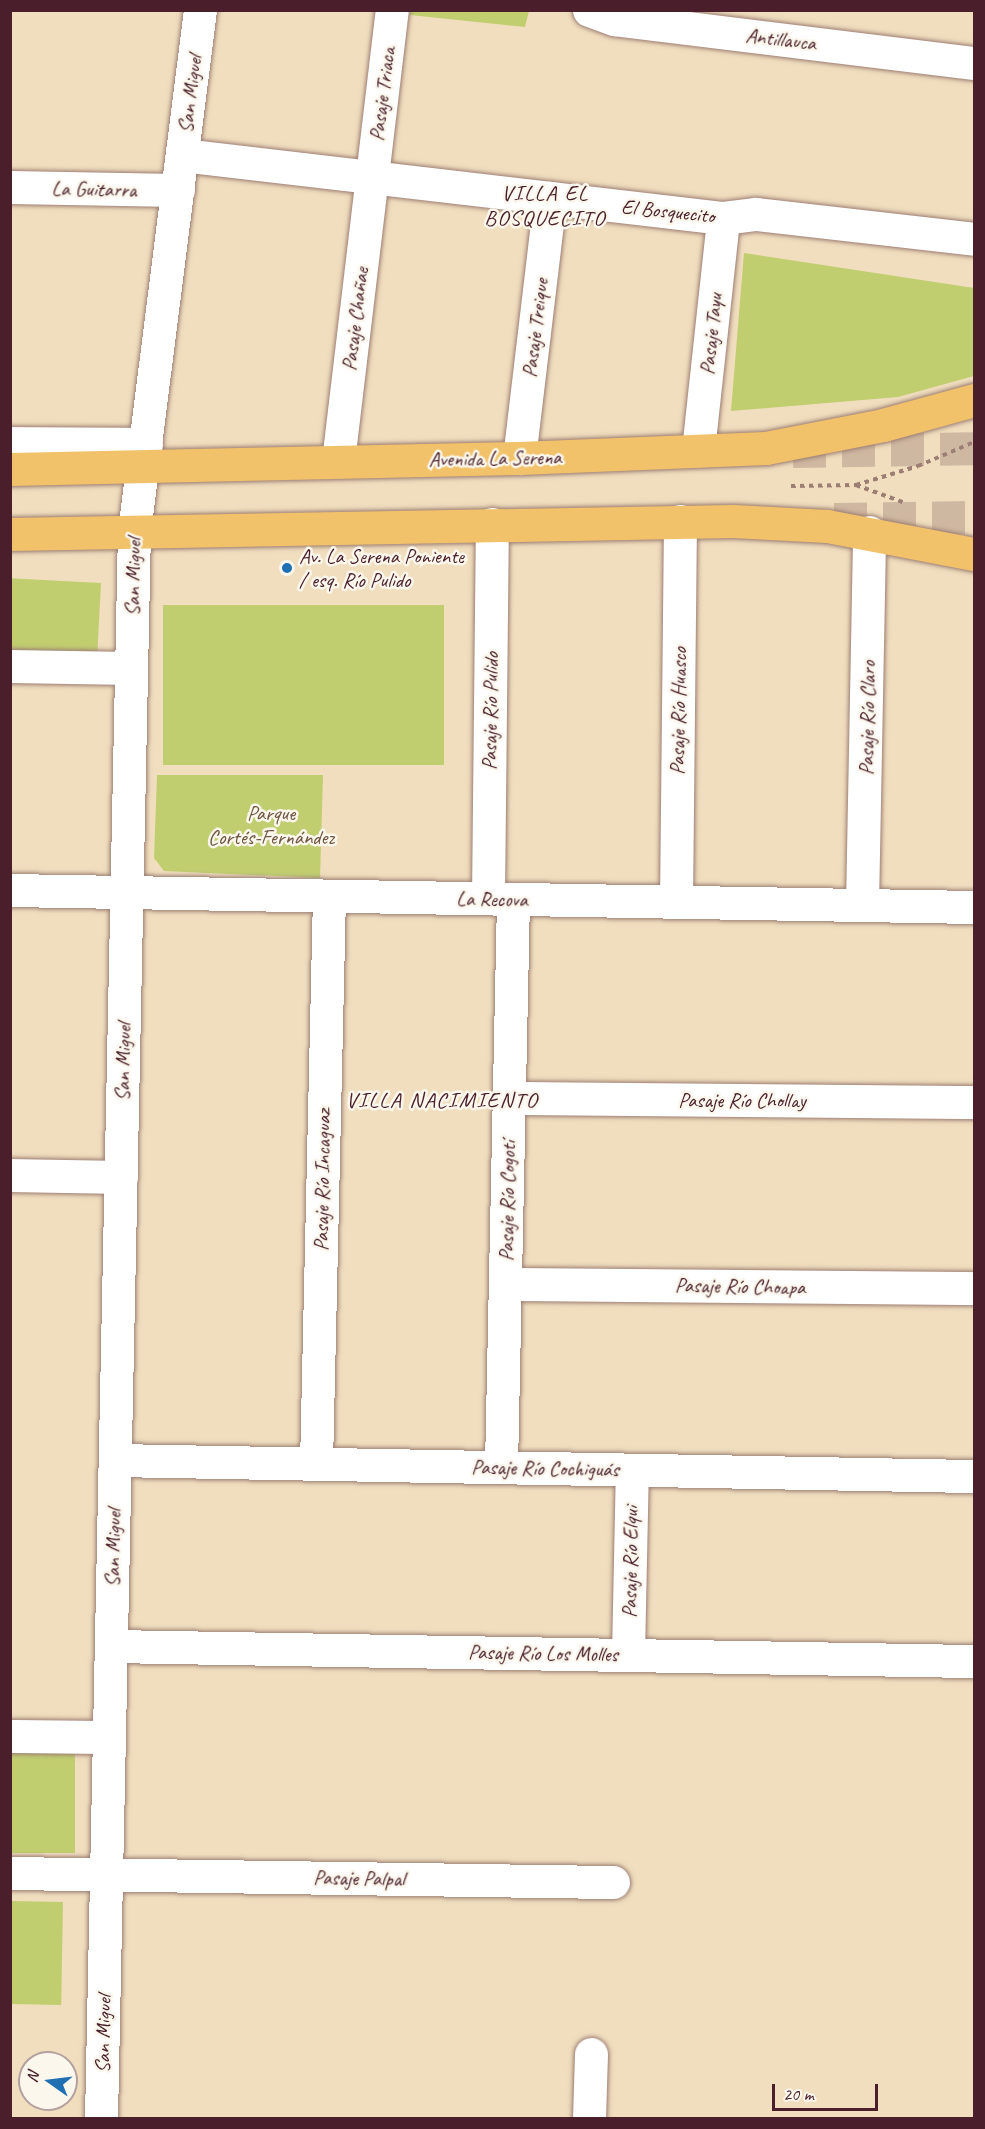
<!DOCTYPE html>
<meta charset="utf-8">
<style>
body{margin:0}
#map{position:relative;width:985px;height:2129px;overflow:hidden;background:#f0debe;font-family:Caveat,sans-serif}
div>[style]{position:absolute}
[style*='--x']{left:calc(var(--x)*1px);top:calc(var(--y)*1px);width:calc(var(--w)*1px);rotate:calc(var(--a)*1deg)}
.green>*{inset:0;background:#c1ce70;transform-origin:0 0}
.highway-tunnel>*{height:33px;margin-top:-16.5px;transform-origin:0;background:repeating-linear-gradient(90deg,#cfb8a1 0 33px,transparent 0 49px)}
.path>*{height:4px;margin-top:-2px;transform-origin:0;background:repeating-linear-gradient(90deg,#9d7e74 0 4.5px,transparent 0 9px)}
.roads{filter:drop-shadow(0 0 2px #9d7e74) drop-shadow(0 0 2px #9d7e74)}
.minor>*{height:33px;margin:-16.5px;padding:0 16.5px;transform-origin:16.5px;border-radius:16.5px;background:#fff}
.major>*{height:33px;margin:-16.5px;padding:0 16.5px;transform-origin:16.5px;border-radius:16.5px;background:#f2c26a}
.dots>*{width:16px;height:16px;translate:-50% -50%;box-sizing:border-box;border:3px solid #fbf7ec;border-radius:50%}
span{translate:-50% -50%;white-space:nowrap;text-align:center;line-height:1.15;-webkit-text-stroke:5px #fbf7ec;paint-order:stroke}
.street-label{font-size:21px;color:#4a1f2b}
.poi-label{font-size:21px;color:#4a1f2b}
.left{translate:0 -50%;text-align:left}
.park-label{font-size:21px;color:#6e5440}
.neighbourhood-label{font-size:22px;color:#4a1f2b;letter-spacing:1.5px}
.frame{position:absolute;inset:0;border:12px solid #4a1f2b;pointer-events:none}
.north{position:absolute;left:18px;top:2051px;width:60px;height:60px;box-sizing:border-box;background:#fbf7ec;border:2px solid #b4a19f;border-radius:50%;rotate:284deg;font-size:16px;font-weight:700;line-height:24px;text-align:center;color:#4a1f2b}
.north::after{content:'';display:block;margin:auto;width:21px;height:27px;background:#1f6fb2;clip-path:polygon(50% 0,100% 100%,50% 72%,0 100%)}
.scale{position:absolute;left:772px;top:2084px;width:106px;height:27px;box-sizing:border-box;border:3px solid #4a1f2b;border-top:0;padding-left:8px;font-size:18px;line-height:21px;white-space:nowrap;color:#4a1f2b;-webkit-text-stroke:4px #fbf7ec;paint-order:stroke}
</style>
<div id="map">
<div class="green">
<i style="clip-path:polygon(410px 11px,410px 10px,529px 11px,525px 27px,410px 15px)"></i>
<i style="clip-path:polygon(744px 253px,974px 288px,974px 376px,898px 397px,731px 411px)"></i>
<i style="left:101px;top:583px;width:71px;height:91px;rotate:93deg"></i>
<i style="left:444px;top:605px;width:160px;height:281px;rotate:90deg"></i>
<i style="clip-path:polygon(157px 775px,323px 775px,320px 878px,164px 871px,154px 858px)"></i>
<i style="left:11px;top:1751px;width:64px;height:102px"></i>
<i style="left:11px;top:1901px;width:52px;height:103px;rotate:1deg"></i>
</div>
<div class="highway-tunnel">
<i style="--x:793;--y:451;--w:181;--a:-0.9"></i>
<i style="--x:834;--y:519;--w:140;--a:-0.8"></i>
</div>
<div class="path">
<i style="--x:856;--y:485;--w:52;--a:20.2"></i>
<i style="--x:791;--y:486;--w:65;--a:-0.9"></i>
<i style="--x:856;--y:485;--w:65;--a:-17"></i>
<i style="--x:918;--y:466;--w:61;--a:-23.2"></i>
</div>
<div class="roads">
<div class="minor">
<i style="--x:589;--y:10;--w:27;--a:20"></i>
<i style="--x:614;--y:19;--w:363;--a:7"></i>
<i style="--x:182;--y:155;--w:545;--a:6.64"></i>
<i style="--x:723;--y:218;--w:33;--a:-7"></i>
<i style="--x:756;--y:214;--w:219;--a:6.5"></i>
<i style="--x:10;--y:187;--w:168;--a:1"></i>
<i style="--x:10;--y:443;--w:136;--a:0.4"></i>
<i style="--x:698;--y:450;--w:233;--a:-83.8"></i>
<i style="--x:519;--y:458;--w:262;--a:-83.2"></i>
<i style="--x:338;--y:461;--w:454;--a:-83.2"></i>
<i style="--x:10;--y:666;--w:121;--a:0.9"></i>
<i style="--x:10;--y:890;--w:964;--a:1.01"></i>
<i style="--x:488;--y:898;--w:374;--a:-89.4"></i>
<i style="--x:676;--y:902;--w:381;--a:-89.4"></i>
<i style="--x:862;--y:905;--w:373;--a:-88.9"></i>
<i style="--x:509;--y:1098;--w:465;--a:0.5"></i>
<i style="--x:10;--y:1175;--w:111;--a:1"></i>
<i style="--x:505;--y:1284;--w:469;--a:0.5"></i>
<i style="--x:115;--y:1460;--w:859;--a:1.07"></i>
<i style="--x:316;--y:1464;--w:568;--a:-88.69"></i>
<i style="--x:501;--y:1467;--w:568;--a:-88.79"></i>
<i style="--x:111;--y:1646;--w:863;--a:1"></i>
<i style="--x:628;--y:1655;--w:185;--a:-88.8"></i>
<i style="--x:10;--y:1736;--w:99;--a:0.6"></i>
<i style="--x:10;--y:1873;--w:603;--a:0.86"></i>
<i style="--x:101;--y:2118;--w:1587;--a:-88.81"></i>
<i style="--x:134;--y:531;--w:525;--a:-82.78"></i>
<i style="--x:589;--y:2118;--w:64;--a:-88.2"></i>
</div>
<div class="major">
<i style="--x:10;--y:469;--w:509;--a:-1.24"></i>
<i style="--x:519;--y:458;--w:247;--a:-2.3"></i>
<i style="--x:766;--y:448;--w:119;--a:-11.1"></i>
<i style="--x:883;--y:425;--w:94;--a:-15.4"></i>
<i style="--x:10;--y:534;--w:723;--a:-1.03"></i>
<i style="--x:733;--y:521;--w:94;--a:3"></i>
<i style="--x:827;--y:526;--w:150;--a:10.8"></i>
</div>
</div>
<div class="dots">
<i style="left:287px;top:568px;background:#1f6fb2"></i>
</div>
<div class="street-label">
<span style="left:781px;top:39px;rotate:7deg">Antillauca</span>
<span style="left:190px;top:94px;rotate:-83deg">San Miguel</span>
<span style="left:382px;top:94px;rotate:-83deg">Pasaje Triaca</span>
<span style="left:94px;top:189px;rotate:1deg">La Guitarra</span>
<span style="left:668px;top:211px;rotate:6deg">El Bosquecito</span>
<span style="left:355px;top:319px;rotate:-83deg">Pasaje Chañae</span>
<span style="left:535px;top:328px;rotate:-83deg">Pasaje Treique</span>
<span style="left:711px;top:334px;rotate:-84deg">Pasaje Tayu</span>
<span style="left:495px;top:458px;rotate:-1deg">Avenida La Serena</span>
<span style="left:133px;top:577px;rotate:-89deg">San Miguel</span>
<span style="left:490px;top:711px;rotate:-89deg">Pasaje Río Pulido</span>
<span style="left:678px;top:711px;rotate:-89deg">Pasaje Río Huasco</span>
<span style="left:867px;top:718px;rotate:-89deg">Pasaje Río Claro</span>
<span style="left:492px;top:899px;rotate:1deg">La Recova</span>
<span style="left:123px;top:1062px;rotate:-89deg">San Miguel</span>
<span style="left:742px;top:1100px">Pasaje Río Chollay</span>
<span style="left:322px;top:1180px;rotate:-89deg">Pasaje Río Incaguaz</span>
<span style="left:507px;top:1201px;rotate:-89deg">Pasaje Río Cogotí</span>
<span style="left:740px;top:1286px;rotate:1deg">Pasaje Río Choapa</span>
<span style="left:545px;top:1468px;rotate:1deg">Pasaje Río Cochiguás</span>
<span style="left:113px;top:1548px;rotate:-89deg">San Miguel</span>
<span style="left:630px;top:1562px;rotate:-89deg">Pasaje Río Elqui</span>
<span style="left:543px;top:1653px;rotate:1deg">Pasaje Río Los Molles</span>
<span style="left:359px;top:1878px;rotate:1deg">Pasaje Palpal</span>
<span style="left:103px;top:2034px;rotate:-89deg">San Miguel</span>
</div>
<div class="poi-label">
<span class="left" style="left:299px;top:568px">Av. La Serena Poniente<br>/ esq. Río Pulido</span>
</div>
<div class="park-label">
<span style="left:271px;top:825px">Parque<br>Cortés-Fernández</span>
</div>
<div class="neighbourhood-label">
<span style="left:545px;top:206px">VILLA EL<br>BOSQUECITO</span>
<span style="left:442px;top:1101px">VILLA NACIMIENTO</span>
</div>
<div class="frame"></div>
<div class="north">N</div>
<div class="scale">20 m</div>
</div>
